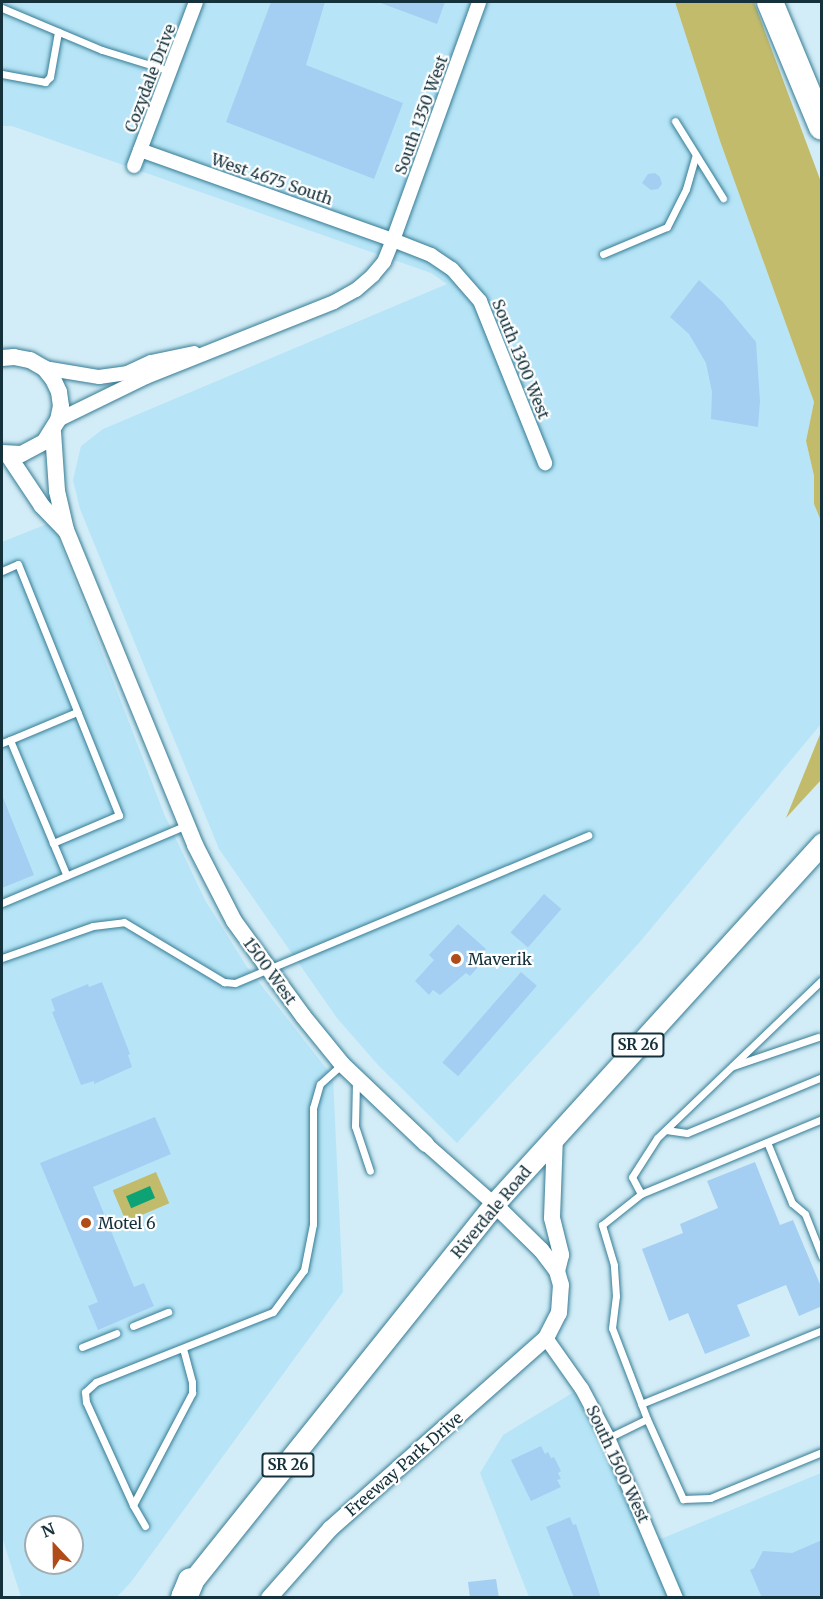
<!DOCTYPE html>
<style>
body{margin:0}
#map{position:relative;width:823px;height:1599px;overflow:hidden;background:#d2edf7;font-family:Merriweather,serif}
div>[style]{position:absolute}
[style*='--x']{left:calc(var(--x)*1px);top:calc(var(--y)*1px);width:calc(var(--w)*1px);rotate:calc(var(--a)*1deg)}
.built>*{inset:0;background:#b7e5f7}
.green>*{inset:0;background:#c3bb6c;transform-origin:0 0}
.water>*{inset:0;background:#0ea374;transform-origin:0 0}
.building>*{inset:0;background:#a4cff2;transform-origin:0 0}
.roads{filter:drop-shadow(0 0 2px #367c94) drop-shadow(0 0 2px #367c94)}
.service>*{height:7px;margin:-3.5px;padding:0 3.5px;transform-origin:3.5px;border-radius:3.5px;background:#fff}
.minor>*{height:14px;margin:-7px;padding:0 7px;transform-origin:7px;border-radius:7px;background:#fff}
.tertiary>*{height:16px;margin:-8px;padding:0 8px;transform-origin:8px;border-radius:8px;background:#fff}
.primary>*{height:21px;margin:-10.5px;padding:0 10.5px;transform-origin:10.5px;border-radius:10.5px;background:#fff}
.motorway>*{height:26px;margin:-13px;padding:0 13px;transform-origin:13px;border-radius:13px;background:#fff}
.dots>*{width:16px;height:16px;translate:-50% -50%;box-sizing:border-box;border:3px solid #fff;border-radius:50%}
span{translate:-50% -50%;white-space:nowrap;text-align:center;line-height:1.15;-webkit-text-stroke:4.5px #fff;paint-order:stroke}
.shield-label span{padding:2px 4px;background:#fff;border:2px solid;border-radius:4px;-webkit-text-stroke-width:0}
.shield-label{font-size:15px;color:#15323c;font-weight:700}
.street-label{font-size:16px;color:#15323c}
.poi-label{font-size:16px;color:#15323c}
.left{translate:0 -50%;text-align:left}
.frame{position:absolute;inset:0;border:3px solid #15323c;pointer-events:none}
.north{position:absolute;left:24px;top:1515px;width:60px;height:60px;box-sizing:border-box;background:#fff;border:2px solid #a1adb1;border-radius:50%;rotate:338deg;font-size:16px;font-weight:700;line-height:24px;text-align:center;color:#15323c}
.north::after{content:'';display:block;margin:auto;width:21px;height:27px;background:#b04c19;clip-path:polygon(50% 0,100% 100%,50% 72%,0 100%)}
</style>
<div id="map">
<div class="built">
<i style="clip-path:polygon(2px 2px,675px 2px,720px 141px,814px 402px,806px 441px,814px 476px,814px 504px,821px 521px,821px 724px,639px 943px,457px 1143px,378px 1065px,337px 1018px,219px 849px,80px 509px,73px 480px,81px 446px,103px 429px,447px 284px,431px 273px,12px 126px,2px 126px)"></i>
<i style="clip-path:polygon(evenodd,52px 522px,165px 816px,205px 900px,247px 967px,333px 1077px,343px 1292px,131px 1582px,117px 1597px,21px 1597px,2px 1537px,2px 542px,52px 522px,36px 1527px,72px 1527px,72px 1563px,36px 1563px,36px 1527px)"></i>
<i style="clip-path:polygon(574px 1392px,603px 1448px,646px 1545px,821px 1473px,821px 1597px,529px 1597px,480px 1473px,503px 1435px)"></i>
</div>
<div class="green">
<i style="clip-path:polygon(675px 2px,754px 2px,821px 182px,821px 521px,814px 504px,814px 476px,806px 441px,814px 402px,720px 141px)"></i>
<i style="clip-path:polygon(821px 732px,821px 780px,786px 818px)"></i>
<i style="left:156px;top:1172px;width:34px;height:47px;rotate:67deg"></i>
</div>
<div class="water">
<i style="left:150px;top:1186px;width:13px;height:26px;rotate:67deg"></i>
</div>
<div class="building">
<i style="clip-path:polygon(271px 2px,325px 2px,306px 65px,403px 103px,374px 179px,226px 122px)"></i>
<i style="clip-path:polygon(378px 2px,445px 2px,437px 24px)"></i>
<i style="clip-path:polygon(655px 173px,660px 177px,662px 184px,658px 189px,651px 190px,642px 183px,648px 174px)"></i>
<i style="clip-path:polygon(699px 280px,722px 301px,756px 342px,760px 401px,758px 427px,711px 419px,712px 392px,706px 363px,689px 334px,670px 317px)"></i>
<i style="clip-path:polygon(2px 795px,34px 875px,2px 888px)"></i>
<i style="left:544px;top:894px;width:23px;height:51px;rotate:41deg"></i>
<i style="clip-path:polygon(458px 924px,486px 949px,476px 964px,479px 966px,470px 976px,466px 973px,440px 995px,433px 990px,429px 995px,415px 981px,434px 960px,429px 955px)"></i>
<i style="left:521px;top:972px;width:21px;height:120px;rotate:41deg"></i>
<i style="clip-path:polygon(102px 982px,130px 1054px,128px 1055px,132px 1067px,94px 1084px,94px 1081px,81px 1085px,52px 1012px,55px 1011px,51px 999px,88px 984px,89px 987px)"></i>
<i style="clip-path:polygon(155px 1117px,171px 1154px,93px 1187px,134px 1287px,144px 1283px,154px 1306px,98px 1330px,88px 1306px,98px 1302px,40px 1163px)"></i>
<i style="clip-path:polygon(755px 1162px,780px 1225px,793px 1220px,822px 1289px,822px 1306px,799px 1316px,786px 1285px,737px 1305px,750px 1336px,705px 1354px,688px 1313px,669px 1321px,642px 1249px,683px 1233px,680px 1224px,718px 1208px,707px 1181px)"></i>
<i style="clip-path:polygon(541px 1446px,545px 1454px,548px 1452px,551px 1458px,554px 1457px,561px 1471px,558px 1473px,561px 1479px,557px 1480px,561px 1487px,531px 1501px,511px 1460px)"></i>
<i style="clip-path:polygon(570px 1517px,573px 1525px,576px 1524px,601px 1598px,574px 1598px,546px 1527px)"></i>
<i style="clip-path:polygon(822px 1540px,822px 1598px,762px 1598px,750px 1570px,754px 1568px,763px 1551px,792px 1553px)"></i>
<i style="clip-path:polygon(496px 1579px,499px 1598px,470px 1598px,468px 1582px)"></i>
</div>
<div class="roads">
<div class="service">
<i style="--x:2;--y:8;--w:108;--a:22.8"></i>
<i style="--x:102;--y:50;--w:71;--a:17.2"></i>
<i style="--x:2;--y:74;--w:44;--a:10.5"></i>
<i style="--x:45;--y:82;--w:7;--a:-45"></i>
<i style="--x:50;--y:77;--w:46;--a:-79.9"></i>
<i style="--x:675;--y:121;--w:91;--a:58.1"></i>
<i style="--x:603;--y:254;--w:69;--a:-22.9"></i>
<i style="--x:667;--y:227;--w:42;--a:-63.4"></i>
<i style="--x:686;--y:189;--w:35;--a:-74"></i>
<i style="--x:2;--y:571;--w:17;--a:-24"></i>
<i style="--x:18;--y:564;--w:271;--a:68.1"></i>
<i style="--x:119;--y:815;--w:72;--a:157"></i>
<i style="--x:10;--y:740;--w:73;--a:-22.7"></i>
<i style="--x:2;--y:743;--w:9;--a:-21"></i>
<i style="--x:10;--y:740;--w:147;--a:67.3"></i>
<i style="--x:2;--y:903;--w:201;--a:-22.9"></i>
<i style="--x:2;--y:958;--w:96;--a:-19.4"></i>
<i style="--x:93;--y:926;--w:31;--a:-7"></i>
<i style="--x:124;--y:922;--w:117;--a:31"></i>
<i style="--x:224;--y:982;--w:11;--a:5"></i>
<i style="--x:235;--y:983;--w:383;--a:-22.7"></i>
<i style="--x:733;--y:1066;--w:90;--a:-18.8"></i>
<i style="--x:356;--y:1082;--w:44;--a:91.3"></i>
<i style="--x:355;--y:1126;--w:47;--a:71.6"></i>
<i style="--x:666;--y:1130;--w:21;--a:8"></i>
<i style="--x:687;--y:1133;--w:146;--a:-22.5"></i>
<i style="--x:767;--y:1142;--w:66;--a:67.7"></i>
<i style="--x:792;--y:1203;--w:17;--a:40"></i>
<i style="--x:805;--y:1214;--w:46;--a:68.4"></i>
<i style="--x:641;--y:1194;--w:19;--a:-118"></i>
<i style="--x:632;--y:1177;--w:46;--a:-57.3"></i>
<i style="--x:657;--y:1138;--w:228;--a:-43.8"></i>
<i style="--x:133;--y:1326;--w:38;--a:-22"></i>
<i style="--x:82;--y:1347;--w:37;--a:-22"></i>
<i style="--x:641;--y:1404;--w:196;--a:-22.2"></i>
<i style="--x:647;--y:1419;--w:88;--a:65.8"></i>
<i style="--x:683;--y:1499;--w:27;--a:-2"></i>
<i style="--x:710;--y:1498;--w:121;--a:-22.3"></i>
<i style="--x:608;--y:1438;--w:43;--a:-26"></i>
<i style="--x:647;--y:1419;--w:97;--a:-111"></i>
<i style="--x:612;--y:1328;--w:32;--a:-83"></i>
<i style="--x:616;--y:1296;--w:31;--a:-94"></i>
<i style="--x:614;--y:1265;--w:42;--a:-106.7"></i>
<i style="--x:602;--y:1225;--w:50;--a:-38.5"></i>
<i style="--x:641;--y:1194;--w:196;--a:-22.5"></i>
<i style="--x:133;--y:1505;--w:113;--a:-114.5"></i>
<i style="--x:86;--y:1402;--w:10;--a:-96"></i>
<i style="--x:85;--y:1392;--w:15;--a:-42"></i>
<i style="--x:96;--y:1382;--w:190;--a:-21.6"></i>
<i style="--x:273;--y:1312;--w:52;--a:-53.6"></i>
<i style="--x:304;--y:1270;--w:47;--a:-78.9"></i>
<i style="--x:313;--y:1224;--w:116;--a:-90"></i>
<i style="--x:313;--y:1108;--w:25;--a:-74"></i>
<i style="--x:320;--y:1084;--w:30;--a:-42"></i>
<i style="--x:145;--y:1526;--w:24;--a:-120"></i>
<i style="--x:133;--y:1505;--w:127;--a:-62.2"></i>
<i style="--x:192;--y:1393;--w:11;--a:-90"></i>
<i style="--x:192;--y:1382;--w:34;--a:-105"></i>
</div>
<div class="minor">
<i style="--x:140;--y:150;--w:269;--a:19.6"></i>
<i style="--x:393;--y:240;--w:41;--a:21.5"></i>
<i style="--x:431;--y:255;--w:25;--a:34"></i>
<i style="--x:452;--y:269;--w:43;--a:48.8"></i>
<i style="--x:480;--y:301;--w:175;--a:68.1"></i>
<i style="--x:134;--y:166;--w:175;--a:-69.3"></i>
<i style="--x:44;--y:368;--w:56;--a:9.3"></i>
<i style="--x:99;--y:377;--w:28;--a:-8"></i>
<i style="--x:127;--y:373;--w:26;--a:-25"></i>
<i style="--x:151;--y:362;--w:44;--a:-11.8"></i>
<i style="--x:58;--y:420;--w:98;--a:-26"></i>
<i style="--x:146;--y:377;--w:202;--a:-21.7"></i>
<i style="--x:334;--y:302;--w:25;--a:-29"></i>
<i style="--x:356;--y:290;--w:23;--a:-41"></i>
<i style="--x:373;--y:275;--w:17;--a:-50"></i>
<i style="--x:384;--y:262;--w:24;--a:-68"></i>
<i style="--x:393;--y:240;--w:253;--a:-70.1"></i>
<i style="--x:426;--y:1144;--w:91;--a:41.4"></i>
<i style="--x:546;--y:1338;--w:62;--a:54.8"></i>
<i style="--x:582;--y:1389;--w:55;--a:62"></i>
<i style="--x:608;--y:1438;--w:174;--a:67"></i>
</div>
<div class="tertiary">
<i style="--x:2;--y:358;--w:12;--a:-5"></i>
<i style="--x:14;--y:357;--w:16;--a:11"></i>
<i style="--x:30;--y:360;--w:16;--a:30"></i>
<i style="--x:44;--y:368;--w:14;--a:51"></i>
<i style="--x:53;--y:379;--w:14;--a:65"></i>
<i style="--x:59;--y:392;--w:14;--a:82"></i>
<i style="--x:61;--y:406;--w:14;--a:102"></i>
<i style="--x:58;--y:420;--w:26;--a:122"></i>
<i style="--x:44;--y:442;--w:26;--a:152"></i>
<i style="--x:21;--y:454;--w:19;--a:-177"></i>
<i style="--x:53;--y:432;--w:59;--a:86.1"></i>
<i style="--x:57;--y:491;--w:40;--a:77"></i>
<i style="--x:66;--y:530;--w:340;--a:67.7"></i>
<i style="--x:195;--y:845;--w:85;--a:62.8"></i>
<i style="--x:234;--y:921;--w:117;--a:54"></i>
<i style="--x:303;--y:1016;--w:62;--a:50.9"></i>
<i style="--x:342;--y:1064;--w:116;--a:43.6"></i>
<i style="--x:8;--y:455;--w:61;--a:56.3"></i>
<i style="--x:42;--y:506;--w:33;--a:46"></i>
<i style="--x:555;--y:1136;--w:82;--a:92.1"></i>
<i style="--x:552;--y:1218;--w:38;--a:76"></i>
<i style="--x:561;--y:1255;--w:16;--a:104"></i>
<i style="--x:269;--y:1598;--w:92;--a:-48.5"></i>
<i style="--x:330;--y:1529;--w:288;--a:-41.5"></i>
<i style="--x:546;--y:1338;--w:28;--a:-63"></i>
<i style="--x:559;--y:1313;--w:28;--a:-86"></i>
<i style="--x:561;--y:1285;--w:15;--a:-106"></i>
<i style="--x:557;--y:1271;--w:26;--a:-127"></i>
<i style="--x:541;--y:1250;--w:66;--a:-135.6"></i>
</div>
<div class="primary">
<i style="--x:182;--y:1594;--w:499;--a:-51.3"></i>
<i style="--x:494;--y:1204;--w:488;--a:-47.7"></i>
</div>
<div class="motorway">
<i style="--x:770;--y:2;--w:135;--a:67.4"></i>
<i style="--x:184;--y:1598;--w:18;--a:-68"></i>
</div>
</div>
<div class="dots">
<i style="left:456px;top:959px;background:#b04c19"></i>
<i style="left:86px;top:1223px;background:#b04c19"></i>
</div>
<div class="shield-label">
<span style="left:638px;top:1045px">SR 26</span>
<span style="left:288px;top:1465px">SR 26</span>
</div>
<div class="street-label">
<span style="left:150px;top:78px;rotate:-69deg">Cozydale Drive</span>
<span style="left:421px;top:115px;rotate:-70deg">South 1350 West</span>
<span style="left:272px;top:179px;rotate:19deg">West 4675 South</span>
<span style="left:521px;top:359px;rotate:68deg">South 1300 West</span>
<span style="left:270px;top:971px;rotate:54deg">1500 West</span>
<span style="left:491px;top:1212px;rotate:-50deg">Riverdale Road</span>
<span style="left:404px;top:1464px;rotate:-41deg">Freeway Park Drive</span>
<span style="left:618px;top:1464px;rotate:65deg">South 1500 West</span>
</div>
<div class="poi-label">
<span class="left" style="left:468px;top:959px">Maverik</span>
<span class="left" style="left:98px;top:1223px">Motel 6</span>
</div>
<div class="frame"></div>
<div class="north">N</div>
</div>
